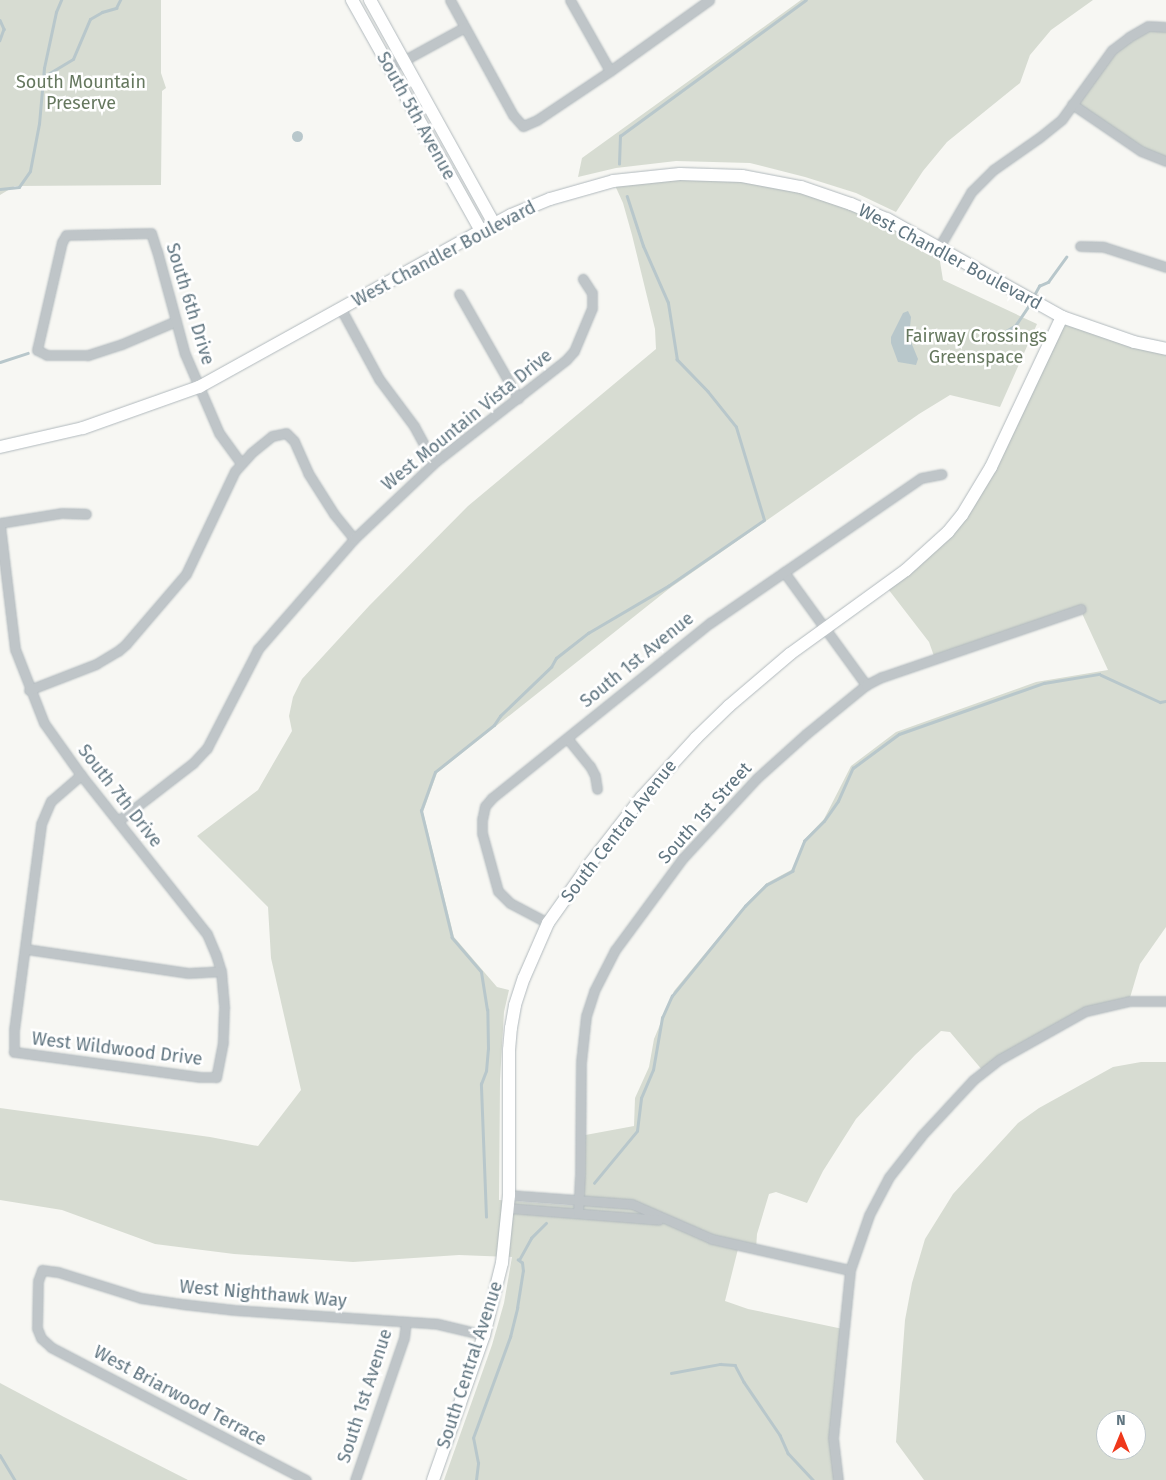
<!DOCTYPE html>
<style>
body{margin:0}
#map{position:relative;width:1166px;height:1480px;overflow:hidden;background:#f7f7f3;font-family:"Fira Sans",sans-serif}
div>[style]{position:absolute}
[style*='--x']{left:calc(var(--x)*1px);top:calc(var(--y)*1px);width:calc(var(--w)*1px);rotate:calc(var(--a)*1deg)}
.green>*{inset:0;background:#d7dcd2}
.water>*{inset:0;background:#b8c7cb}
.round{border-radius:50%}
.stream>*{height:2.5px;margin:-1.25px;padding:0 1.25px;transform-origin:1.25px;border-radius:1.25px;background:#b8c7cb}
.roads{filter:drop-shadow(0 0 1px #b1b9bd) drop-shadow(0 0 1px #b1b9bd)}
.street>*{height:9px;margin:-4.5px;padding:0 4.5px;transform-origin:4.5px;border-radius:4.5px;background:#bfc5c8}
.secondary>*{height:12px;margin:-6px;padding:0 6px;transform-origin:6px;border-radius:6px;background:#fff}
span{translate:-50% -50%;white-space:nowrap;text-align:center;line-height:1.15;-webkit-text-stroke:5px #fff;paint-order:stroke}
.park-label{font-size:18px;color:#66785f}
.street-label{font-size:18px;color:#607580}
.north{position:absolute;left:1096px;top:1410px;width:50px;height:50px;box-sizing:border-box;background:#fff;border:1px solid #bfc8cc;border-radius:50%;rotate:0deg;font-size:14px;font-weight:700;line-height:20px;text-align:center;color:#607580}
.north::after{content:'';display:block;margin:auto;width:18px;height:22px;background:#ef381b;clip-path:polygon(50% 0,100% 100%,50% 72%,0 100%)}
</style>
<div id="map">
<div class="green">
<i style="clip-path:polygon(0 0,161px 0,161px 73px,166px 88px,162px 91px,161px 185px,15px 186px,0 195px)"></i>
<i style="clip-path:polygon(801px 0,1093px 0,1051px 30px,1030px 55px,1020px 83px,947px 142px,923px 171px,896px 212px,856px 193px,805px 177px,750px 163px,676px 161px,616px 168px,578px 177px,582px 158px)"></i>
<i style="clip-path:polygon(1148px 26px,1166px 27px,1166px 161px,1072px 104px,1099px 66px)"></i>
<i style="clip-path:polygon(680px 174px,801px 187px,938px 249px,943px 280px,1037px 324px,1000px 407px,950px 395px,919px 414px,670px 588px,437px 773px,423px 812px,454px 937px,497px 987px,509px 990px,504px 1012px,500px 1080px,499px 1200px,578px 1206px,580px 1136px,634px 1126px,635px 1098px,649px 1067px,654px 1039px,674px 991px,746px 904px,767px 883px,793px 869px,804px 840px,824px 819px,851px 766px,896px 732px,1036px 682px,1108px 670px,1080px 609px,935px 659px,929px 642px,885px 585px,962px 515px,1062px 317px,1166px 349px,1166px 927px,1140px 964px,1129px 1001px,1086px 1011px,983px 1071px,950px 1032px,941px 1031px,915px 1055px,856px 1119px,823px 1171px,807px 1203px,776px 1192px,769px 1194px,757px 1234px,756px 1249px,739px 1245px,725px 1301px,748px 1309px,843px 1329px,837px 1410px,838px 1480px,444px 1480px,492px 1345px,504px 1303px,512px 1257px,459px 1255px,353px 1262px,234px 1254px,155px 1244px,62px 1210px,0 1200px,0 1108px,210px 1137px,258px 1146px,301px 1090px,271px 958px,268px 907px,197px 836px,258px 790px,292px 731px,289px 716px,293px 697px,302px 679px,369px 606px,468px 506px,656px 349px,655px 329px,632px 235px,623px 203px,613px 181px)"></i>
<i style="clip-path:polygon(evenodd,1141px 1062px,1166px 1062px,1166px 1480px,924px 1480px,896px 1442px,905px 1320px,912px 1283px,925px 1239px,953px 1194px,1018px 1123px,1039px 1108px,1113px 1067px,1141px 1062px,1106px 1420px,1136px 1420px,1136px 1450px,1106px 1450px,1106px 1420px)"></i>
<i style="clip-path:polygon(0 1383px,64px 1417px,188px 1480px,0 1480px)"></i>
</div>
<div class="water">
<i class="round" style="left:291.5px;top:130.5px;width:11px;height:11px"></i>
<i style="clip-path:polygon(908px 311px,911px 317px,909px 337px,918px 359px,916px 365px,898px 362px,891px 343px,891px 337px,903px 313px)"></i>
</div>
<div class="stream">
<i style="--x:0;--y:20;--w:10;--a:66"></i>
<i style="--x:4;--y:29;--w:12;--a:110"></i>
<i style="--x:43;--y:77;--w:35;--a:-31"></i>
<i style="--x:73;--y:59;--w:43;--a:-67"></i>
<i style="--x:90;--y:19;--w:14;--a:-30"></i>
<i style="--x:102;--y:12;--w:15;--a:-16"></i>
<i style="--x:116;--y:8;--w:9;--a:-63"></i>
<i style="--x:619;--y:164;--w:28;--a:-88"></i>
<i style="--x:620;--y:136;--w:230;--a:-36.2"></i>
<i style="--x:0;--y:189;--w:19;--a:-6"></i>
<i style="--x:19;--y:187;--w:19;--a:-55"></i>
<i style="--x:30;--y:171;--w:48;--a:-79.2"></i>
<i style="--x:39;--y:124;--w:56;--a:-84.9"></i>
<i style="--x:44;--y:68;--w:57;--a:-77.9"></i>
<i style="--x:56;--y:12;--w:13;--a:-67"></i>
<i style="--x:1033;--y:297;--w:13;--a:-61"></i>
<i style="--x:1039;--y:286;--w:10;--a:-24"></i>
<i style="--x:1048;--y:282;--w:31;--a:-54"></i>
<i style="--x:1004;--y:332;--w:13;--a:-29"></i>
<i style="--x:1015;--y:326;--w:27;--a:-56"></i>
<i style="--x:0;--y:362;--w:29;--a:-18"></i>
<i style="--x:1101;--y:675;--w:65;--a:24.6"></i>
<i style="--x:1160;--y:702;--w:6;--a:-9"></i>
<i style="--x:594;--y:1183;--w:67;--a:-50.4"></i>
<i style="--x:637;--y:1131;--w:33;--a:-83"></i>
<i style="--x:641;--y:1098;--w:30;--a:-67"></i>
<i style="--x:653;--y:1070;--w:53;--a:-80.2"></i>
<i style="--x:662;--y:1018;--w:24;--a:-66"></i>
<i style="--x:672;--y:996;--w:116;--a:-51"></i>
<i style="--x:745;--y:906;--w:30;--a:-45"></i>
<i style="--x:766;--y:885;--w:30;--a:-28"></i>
<i style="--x:792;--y:871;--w:32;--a:-68"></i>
<i style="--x:804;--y:841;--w:28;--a:-45"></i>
<i style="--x:824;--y:821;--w:24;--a:-55"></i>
<i style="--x:838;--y:801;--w:36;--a:-66"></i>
<i style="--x:853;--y:768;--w:57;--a:-36.5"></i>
<i style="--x:899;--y:734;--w:154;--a:-19.4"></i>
<i style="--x:1044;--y:683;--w:56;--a:-9.3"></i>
<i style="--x:486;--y:1217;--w:133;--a:-92.2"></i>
<i style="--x:481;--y:1084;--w:14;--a:-69"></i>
<i style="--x:486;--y:1071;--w:22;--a:-85"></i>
<i style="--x:488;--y:1049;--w:39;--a:-91"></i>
<i style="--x:487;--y:1010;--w:38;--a:-99"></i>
<i style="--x:481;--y:972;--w:45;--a:-130.5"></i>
<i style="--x:452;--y:938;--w:131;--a:-103.7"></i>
<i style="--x:421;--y:811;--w:41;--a:-70.3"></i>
<i style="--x:435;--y:772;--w:75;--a:-38.5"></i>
<i style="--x:494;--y:725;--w:11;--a:-56"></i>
<i style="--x:500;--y:716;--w:71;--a:-43.9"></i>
<i style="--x:551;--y:667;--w:10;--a:-61"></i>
<i style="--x:556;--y:658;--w:41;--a:-38"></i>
<i style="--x:588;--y:633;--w:93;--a:-30.4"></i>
<i style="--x:668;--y:586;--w:116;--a:-34.5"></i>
<i style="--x:764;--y:520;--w:97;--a:-106.8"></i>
<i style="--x:736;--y:427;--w:45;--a:-128.7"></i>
<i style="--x:708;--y:392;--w:45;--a:-134.1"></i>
<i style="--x:677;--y:360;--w:58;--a:-99"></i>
<i style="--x:668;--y:303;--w:62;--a:-113.7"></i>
<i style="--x:643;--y:246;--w:52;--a:-108.1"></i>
<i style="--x:519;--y:1260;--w:25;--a:-61"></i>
<i style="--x:531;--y:1238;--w:21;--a:-45"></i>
<i style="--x:671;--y:1373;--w:50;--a:-10.4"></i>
<i style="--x:720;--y:1364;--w:15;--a:4"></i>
<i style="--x:735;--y:1365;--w:19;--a:62"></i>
<i style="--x:744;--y:1382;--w:64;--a:55.8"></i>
<i style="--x:780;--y:1435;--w:20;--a:66"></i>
<i style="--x:788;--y:1453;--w:37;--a:47"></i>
<i style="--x:0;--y:1455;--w:29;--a:59"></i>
<i style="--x:476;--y:1480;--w:17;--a:-83"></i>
<i style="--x:478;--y:1463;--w:25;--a:-101"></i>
<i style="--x:473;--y:1438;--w:108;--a:-69.9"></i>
<i style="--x:510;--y:1337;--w:30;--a:-76"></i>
<i style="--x:517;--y:1308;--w:37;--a:-81"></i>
<i style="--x:523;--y:1271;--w:8;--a:-97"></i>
<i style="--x:522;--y:1263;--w:5;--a:-143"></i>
</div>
<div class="roads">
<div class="street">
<i style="--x:450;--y:0;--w:131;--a:61.3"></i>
<i style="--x:513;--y:115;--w:15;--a:48"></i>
<i style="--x:523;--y:126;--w:15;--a:-23"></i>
<i style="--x:537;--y:120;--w:88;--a:-33.9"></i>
<i style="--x:610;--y:71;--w:122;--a:-35.6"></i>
<i style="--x:570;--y:0;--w:81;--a:60.6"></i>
<i style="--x:390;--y:68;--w:85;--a:-28.7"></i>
<i style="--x:1072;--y:104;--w:83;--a:34.3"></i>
<i style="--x:1141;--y:151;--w:27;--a:22"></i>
<i style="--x:1080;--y:246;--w:24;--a:2"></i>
<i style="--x:1104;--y:247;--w:65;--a:17.9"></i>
<i style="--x:938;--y:249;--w:66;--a:-59.9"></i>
<i style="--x:971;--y:192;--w:31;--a:-45"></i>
<i style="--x:993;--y:170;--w:57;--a:-35.1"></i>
<i style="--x:1040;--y:137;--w:28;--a:-39"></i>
<i style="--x:1062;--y:119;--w:85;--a:-54.1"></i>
<i style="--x:1112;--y:50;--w:21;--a:-37"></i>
<i style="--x:1129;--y:37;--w:22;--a:-30"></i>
<i style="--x:1148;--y:26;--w:18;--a:3"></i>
<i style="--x:459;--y:294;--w:120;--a:60.4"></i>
<i style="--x:341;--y:309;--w:80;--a:61.5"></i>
<i style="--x:379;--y:379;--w:59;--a:53.3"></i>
<i style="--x:414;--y:426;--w:42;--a:61.6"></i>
<i style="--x:176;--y:321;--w:59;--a:156.9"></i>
<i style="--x:122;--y:344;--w:36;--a:162"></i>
<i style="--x:88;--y:355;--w:41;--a:180"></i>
<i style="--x:47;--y:355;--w:11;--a:-153"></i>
<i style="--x:37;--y:350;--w:111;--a:-77"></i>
<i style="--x:62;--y:242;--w:8;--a:-60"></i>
<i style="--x:66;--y:235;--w:85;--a:-1.3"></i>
<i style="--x:151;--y:233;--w:19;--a:72"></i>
<i style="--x:157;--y:251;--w:73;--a:74.8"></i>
<i style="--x:176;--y:321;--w:34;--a:75"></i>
<i style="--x:185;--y:354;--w:86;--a:66.7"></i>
<i style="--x:219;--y:433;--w:37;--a:54"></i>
<i style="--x:0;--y:523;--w:63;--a:-9.2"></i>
<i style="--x:62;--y:513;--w:24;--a:2"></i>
<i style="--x:0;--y:525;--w:125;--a:83.1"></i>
<i style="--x:15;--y:649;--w:79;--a:68.6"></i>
<i style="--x:44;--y:723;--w:64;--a:54.6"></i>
<i style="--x:81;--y:775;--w:203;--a:51.6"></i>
<i style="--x:207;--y:934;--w:23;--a:67"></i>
<i style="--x:216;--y:955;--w:17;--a:73"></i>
<i style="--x:221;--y:971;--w:37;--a:85"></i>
<i style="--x:224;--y:1008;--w:34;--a:92"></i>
<i style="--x:223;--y:1042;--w:36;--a:101"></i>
<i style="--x:216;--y:1077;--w:16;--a:180"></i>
<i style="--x:200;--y:1077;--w:188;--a:-172.3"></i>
<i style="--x:14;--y:1052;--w:22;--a:-90"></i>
<i style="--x:14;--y:1030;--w:208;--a:-82.5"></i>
<i style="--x:41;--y:824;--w:25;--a:-67"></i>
<i style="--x:51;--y:801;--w:40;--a:-41"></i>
<i style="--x:784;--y:572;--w:140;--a:54"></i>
<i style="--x:29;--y:690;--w:72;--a:-21.2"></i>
<i style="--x:96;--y:664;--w:26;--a:-31"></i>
<i style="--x:118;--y:651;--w:11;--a:-41"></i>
<i style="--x:126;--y:644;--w:92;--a:-49.4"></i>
<i style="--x:186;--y:574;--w:114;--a:-64.6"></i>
<i style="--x:235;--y:471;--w:24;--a:-48"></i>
<i style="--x:251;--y:453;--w:27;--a:-39"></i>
<i style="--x:272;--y:436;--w:14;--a:-12"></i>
<i style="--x:286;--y:433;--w:11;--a:45"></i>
<i style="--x:294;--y:441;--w:35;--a:66"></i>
<i style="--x:308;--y:473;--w:49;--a:57.6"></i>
<i style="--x:334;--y:514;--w:32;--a:51"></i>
<i style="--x:567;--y:738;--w:36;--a:51"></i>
<i style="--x:590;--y:766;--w:11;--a:63"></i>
<i style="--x:595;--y:776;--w:13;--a:81"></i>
<i style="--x:118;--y:821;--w:95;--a:-37.7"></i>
<i style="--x:193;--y:763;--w:21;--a:-47"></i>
<i style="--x:207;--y:748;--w:111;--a:-62.7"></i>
<i style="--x:258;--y:649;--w:146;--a:-48.9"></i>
<i style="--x:354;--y:539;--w:110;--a:-43.5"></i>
<i style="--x:434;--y:463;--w:167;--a:-38"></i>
<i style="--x:566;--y:360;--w:12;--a:-48"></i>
<i style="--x:574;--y:351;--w:47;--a:-67.3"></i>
<i style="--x:592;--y:308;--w:15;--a:-90"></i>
<i style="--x:592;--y:293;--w:17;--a:-123"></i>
<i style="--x:548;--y:923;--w:43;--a:-152.2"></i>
<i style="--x:510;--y:903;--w:17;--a:-135"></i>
<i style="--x:498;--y:891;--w:60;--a:-105.4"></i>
<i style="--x:482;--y:833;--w:13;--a:-90"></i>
<i style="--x:482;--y:820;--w:14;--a:-78"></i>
<i style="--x:485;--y:806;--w:11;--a:-49"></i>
<i style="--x:492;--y:798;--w:280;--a:-38.8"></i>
<i style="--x:710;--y:623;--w:256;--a:-34.5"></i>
<i style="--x:921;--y:478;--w:21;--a:-11"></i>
<i style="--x:26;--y:949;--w:164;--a:8.4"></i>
<i style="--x:188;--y:973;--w:33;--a:-3"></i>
<i style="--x:509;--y:1195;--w:123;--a:4.2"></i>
<i style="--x:632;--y:1204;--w:87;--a:23.6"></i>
<i style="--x:712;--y:1239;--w:141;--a:12.7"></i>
<i style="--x:508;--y:1208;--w:151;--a:4.5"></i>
<i style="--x:578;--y:1213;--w:37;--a:-87"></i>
<i style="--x:580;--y:1176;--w:114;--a:-89.5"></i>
<i style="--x:581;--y:1062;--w:46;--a:-83.8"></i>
<i style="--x:586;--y:1016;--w:26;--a:-72"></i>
<i style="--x:594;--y:991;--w:46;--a:-62.9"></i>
<i style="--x:615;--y:950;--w:113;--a:-53.6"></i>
<i style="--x:682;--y:859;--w:110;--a:-47.2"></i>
<i style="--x:757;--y:778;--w:66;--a:-41.9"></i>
<i style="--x:806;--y:734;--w:77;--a:-39.2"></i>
<i style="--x:866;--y:685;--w:18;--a:-27"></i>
<i style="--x:882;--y:677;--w:210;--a:-18.9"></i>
<i style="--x:306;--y:1480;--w:288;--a:-152.5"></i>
<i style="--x:51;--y:1347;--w:13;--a:-138"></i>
<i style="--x:41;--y:1338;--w:11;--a:-112"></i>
<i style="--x:37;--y:1328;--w:47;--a:-88.8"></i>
<i style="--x:38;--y:1281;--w:12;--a:-70"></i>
<i style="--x:42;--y:1270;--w:16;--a:7"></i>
<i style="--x:58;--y:1272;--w:87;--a:17.4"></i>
<i style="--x:141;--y:1298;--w:41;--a:8.3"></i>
<i style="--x:182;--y:1304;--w:53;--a:6.5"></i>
<i style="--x:235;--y:1310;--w:203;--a:3.9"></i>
<i style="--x:438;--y:1324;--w:47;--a:13.4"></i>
<i style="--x:355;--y:1480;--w:150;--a:-71"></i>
<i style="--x:404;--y:1338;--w:16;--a:-83"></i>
<i style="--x:838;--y:1480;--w:42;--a:-96.8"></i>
<i style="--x:833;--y:1438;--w:169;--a:-84.2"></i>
<i style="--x:850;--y:1270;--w:58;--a:-70.9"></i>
<i style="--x:869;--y:1215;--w:43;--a:-62.2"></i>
<i style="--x:889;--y:1177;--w:53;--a:-51.8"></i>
<i style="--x:922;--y:1135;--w:38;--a:-47"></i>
<i style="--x:948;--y:1107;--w:37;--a:-47"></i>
<i style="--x:973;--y:1080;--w:34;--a:-38"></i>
<i style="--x:1000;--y:1059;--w:98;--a:-29.2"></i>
<i style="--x:1086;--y:1011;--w:44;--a:-13.1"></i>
<i style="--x:1129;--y:1001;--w:37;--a:0"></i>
</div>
<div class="secondary">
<i style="--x:352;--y:0;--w:265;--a:60.8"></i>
<i style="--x:370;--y:0;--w:256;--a:61"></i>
<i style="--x:0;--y:447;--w:85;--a:-12.9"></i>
<i style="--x:83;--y:428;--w:123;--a:-19.5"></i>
<i style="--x:199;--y:387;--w:322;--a:-29"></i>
<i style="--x:481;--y:231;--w:34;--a:-28"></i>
<i style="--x:511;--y:215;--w:42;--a:-22.3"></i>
<i style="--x:550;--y:199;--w:66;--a:-15.9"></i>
<i style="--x:613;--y:181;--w:67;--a:-6"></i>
<i style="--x:680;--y:174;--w:62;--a:1.8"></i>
<i style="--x:742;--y:176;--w:60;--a:10.6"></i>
<i style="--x:801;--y:187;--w:53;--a:18.8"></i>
<i style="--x:851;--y:204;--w:39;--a:23"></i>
<i style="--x:887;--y:219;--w:201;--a:29.2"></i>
<i style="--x:1062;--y:317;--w:76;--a:19.1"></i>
<i style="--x:1134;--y:342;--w:33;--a:12"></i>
<i style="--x:433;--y:1480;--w:154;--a:-70.6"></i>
<i style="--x:484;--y:1335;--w:74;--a:-76"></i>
<i style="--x:502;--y:1263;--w:68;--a:-84.1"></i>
<i style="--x:509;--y:1195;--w:145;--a:-90"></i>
<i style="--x:509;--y:1050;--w:22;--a:-85"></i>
<i style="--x:511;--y:1028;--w:23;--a:-80"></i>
<i style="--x:515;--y:1005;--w:28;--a:-72"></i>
<i style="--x:524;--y:978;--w:60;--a:-66.4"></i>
<i style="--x:548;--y:923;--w:71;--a:-54.7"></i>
<i style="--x:589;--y:865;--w:86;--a:-52.1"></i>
<i style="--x:642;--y:797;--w:80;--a:-47.5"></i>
<i style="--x:696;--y:738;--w:46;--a:-44.1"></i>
<i style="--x:729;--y:706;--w:80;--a:-40.4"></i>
<i style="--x:790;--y:654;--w:143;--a:-35.9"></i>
<i style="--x:906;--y:570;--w:57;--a:-42.1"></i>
<i style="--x:948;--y:532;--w:22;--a:-51"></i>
<i style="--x:962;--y:515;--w:56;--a:-58.9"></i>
<i style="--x:991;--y:467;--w:166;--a:-64.7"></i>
</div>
</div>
<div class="park-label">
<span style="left:81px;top:93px">South Mountain<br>Preserve</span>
<span style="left:976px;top:347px">Fairway Crossings<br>Greenspace</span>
</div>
<div class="street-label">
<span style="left:416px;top:116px;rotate:61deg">South 5th Avenue</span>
<span style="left:444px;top:254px;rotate:-28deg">West Chandler Boulevard</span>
<span style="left:950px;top:257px;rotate:28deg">West Chandler Boulevard</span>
<span style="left:190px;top:304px;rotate:73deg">South 6th Drive</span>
<span style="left:467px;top:420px;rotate:-39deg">West Mountain Vista Drive</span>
<span style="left:637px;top:660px;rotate:-39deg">South 1st Avenue</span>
<span style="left:120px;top:796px;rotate:52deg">South 7th Drive</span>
<span style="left:705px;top:813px;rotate:-48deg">South 1st Street</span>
<span style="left:619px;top:831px;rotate:-52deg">South Central Avenue</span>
<span style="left:117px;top:1049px;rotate:7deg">West Wildwood Drive</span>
<span style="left:263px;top:1294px;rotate:5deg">West Nighthawk Way</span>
<span style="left:470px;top:1365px;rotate:-72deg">South Central Avenue</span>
<span style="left:180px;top:1396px;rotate:28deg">West Briarwood Terrace</span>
<span style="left:365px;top:1396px;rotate:-72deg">South 1st Avenue</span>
</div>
<div class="north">N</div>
</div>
